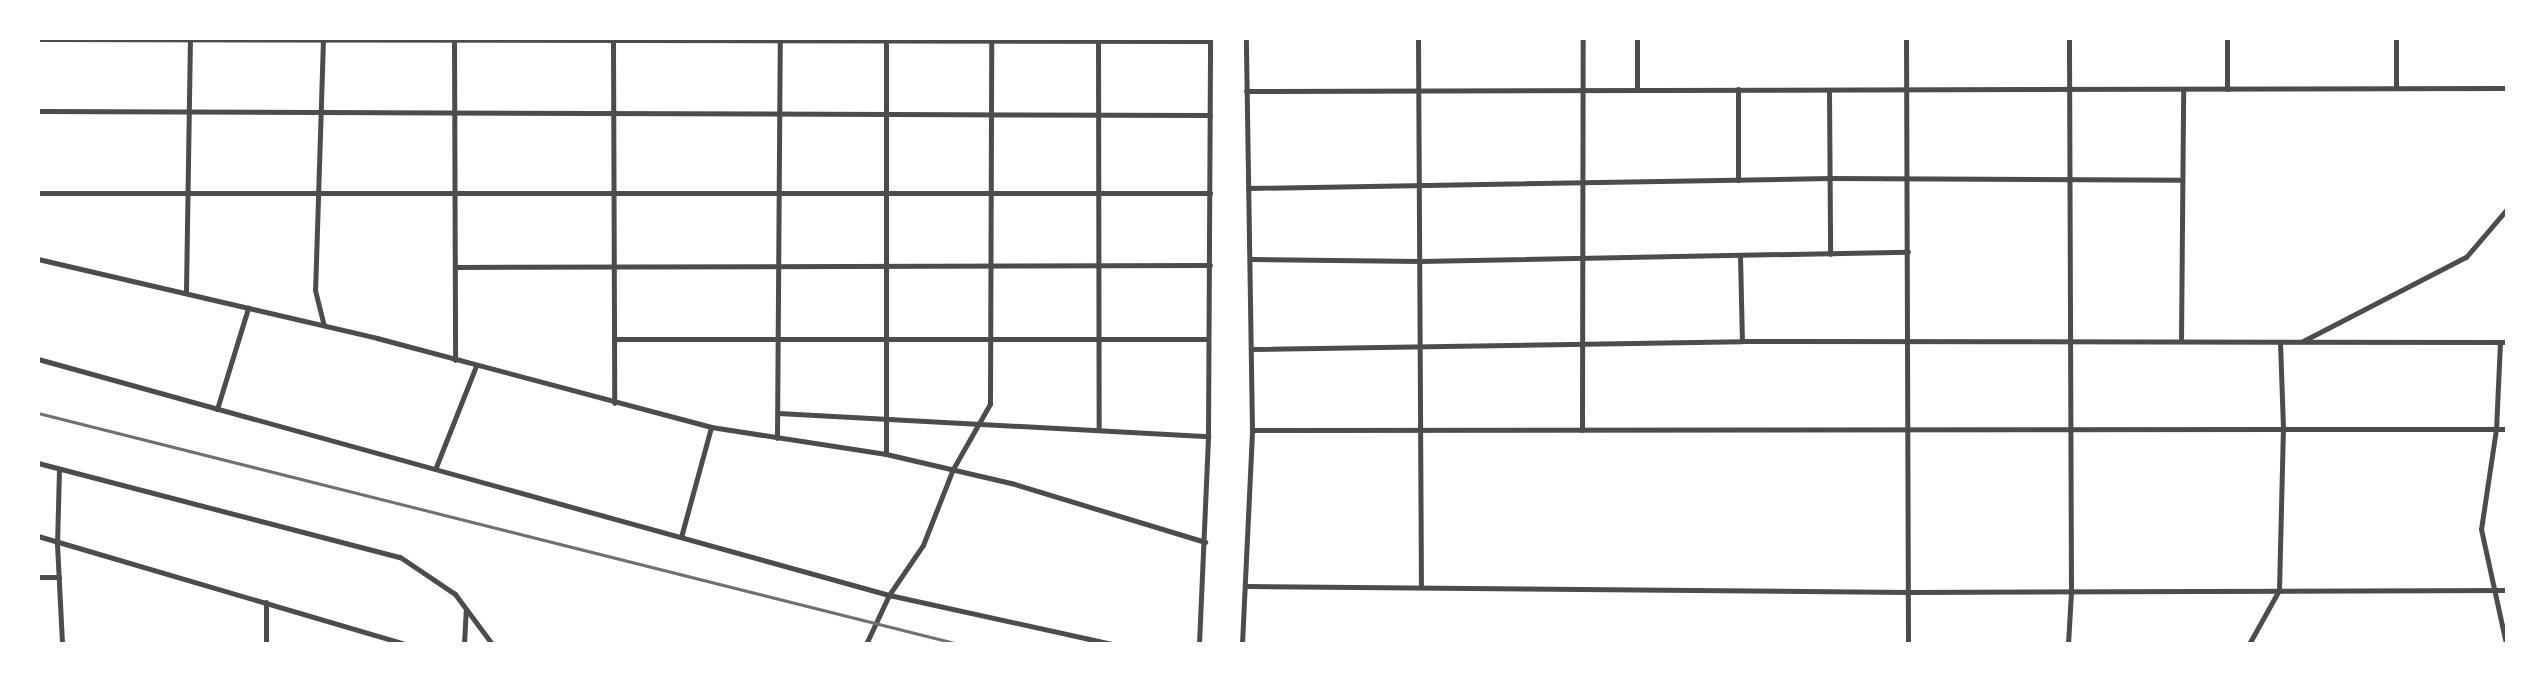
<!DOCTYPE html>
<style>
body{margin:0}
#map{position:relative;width:2545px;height:682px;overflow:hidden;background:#fff;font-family:Literata,serif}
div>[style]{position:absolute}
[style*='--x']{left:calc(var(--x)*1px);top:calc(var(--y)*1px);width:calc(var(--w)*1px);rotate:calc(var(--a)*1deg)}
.minor>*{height:5px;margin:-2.5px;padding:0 2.5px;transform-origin:2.5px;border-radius:2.5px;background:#4c4c4c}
.rail>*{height:3px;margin:-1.5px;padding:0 1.5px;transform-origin:1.5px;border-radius:1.5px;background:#707070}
span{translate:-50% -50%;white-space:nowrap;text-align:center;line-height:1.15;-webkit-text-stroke:8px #fff;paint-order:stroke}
.frame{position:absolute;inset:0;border:40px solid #fff;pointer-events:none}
</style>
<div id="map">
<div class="minor">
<i style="--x:454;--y:38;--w:322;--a:89.8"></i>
<i style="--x:1418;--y:38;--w:549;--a:89.69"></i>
<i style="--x:1906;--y:38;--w:606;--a:89.81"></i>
<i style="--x:2396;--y:38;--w:50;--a:90"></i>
<i style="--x:38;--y:39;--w:1172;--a:0.1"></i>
<i style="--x:323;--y:39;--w:251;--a:91.8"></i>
<i style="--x:315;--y:290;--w:36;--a:76"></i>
<i style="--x:886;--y:39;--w:415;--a:90"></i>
<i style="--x:1098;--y:39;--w:391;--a:89.9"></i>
<i style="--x:613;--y:40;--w:363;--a:89.8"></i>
<i style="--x:1637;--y:89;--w:51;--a:-90"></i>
<i style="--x:2227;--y:89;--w:51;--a:-90"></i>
<i style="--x:1246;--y:91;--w:1261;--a:-0.14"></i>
<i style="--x:1829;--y:91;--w:163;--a:89.6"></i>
<i style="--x:38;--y:111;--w:1172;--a:0.2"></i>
<i style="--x:1738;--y:180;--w:91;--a:-90"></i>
<i style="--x:1248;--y:188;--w:582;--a:-0.98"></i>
<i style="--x:1830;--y:178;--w:352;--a:0.3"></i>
<i style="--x:38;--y:193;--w:1172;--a:0"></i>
<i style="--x:1740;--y:255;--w:86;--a:88.7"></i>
<i style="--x:38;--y:259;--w:348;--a:13.1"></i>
<i style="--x:377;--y:338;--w:346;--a:14.9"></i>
<i style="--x:711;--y:427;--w:177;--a:8.8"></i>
<i style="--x:886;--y:454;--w:128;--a:13.1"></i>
<i style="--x:1011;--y:483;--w:203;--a:16.9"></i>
<i style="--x:1250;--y:259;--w:170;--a:0.7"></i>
<i style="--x:1420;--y:261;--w:488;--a:-1.1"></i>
<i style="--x:455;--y:267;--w:755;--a:-0.15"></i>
<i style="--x:186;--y:291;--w:252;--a:-89.1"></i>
<i style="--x:614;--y:339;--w:594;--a:0"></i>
<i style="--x:2181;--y:341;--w:251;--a:-89.5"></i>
<i style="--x:2303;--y:341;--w:183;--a:-27.3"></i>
<i style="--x:2466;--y:257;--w:63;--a:-49.5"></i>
<i style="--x:2500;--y:342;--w:87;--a:92.6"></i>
<i style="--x:2496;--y:429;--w:101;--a:98.5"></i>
<i style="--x:2481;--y:529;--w:118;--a:77.7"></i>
<i style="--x:1252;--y:349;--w:490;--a:-0.9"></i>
<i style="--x:1742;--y:341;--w:765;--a:0.07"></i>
<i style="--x:38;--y:359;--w:883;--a:15.5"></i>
<i style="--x:889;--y:595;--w:227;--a:12.4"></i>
<i style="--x:217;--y:409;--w:106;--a:-72.9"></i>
<i style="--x:778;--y:413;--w:431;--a:3.1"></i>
<i style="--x:1252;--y:430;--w:1255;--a:-0.05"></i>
<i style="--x:1582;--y:430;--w:392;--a:-89.9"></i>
<i style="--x:777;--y:438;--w:399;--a:-89.6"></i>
<i style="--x:38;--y:463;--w:374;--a:14.6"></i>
<i style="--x:400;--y:557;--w:66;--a:33.9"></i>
<i style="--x:455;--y:594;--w:62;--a:53.5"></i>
<i style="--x:436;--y:467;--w:109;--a:-68.4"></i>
<i style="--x:59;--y:469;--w:75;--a:91.5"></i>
<i style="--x:57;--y:544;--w:100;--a:87.1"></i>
<i style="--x:38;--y:536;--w:384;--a:16.4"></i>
<i style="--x:681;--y:537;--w:114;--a:-74.7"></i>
<i style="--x:38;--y:577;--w:21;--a:0"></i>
<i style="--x:1247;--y:586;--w:661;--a:0.52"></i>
<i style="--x:1908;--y:592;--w:599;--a:-0.19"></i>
<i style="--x:266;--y:602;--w:42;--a:90"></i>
<i style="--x:464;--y:644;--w:34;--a:-87"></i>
<i style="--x:866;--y:644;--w:54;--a:-64.9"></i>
<i style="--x:889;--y:595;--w:60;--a:-55.8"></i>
<i style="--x:923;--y:545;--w:82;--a:-68.5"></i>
<i style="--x:953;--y:469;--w:75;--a:-60.4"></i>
<i style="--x:990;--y:404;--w:365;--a:-89.8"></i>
<i style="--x:1199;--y:644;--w:208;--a:-87.5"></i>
<i style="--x:1208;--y:436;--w:397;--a:-89.7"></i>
<i style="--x:1242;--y:644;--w:214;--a:-87.3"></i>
<i style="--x:1252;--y:430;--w:392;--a:-90.9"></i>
<i style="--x:2068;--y:644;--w:52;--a:-86.7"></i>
<i style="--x:2071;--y:592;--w:554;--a:-90.21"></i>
<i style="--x:2249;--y:644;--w:62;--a:-60.9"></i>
<i style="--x:2279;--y:590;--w:162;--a:-88.6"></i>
<i style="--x:2283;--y:428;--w:86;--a:-92"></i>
</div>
<div class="rail">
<i style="--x:38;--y:413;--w:949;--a:14.09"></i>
</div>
<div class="frame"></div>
</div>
